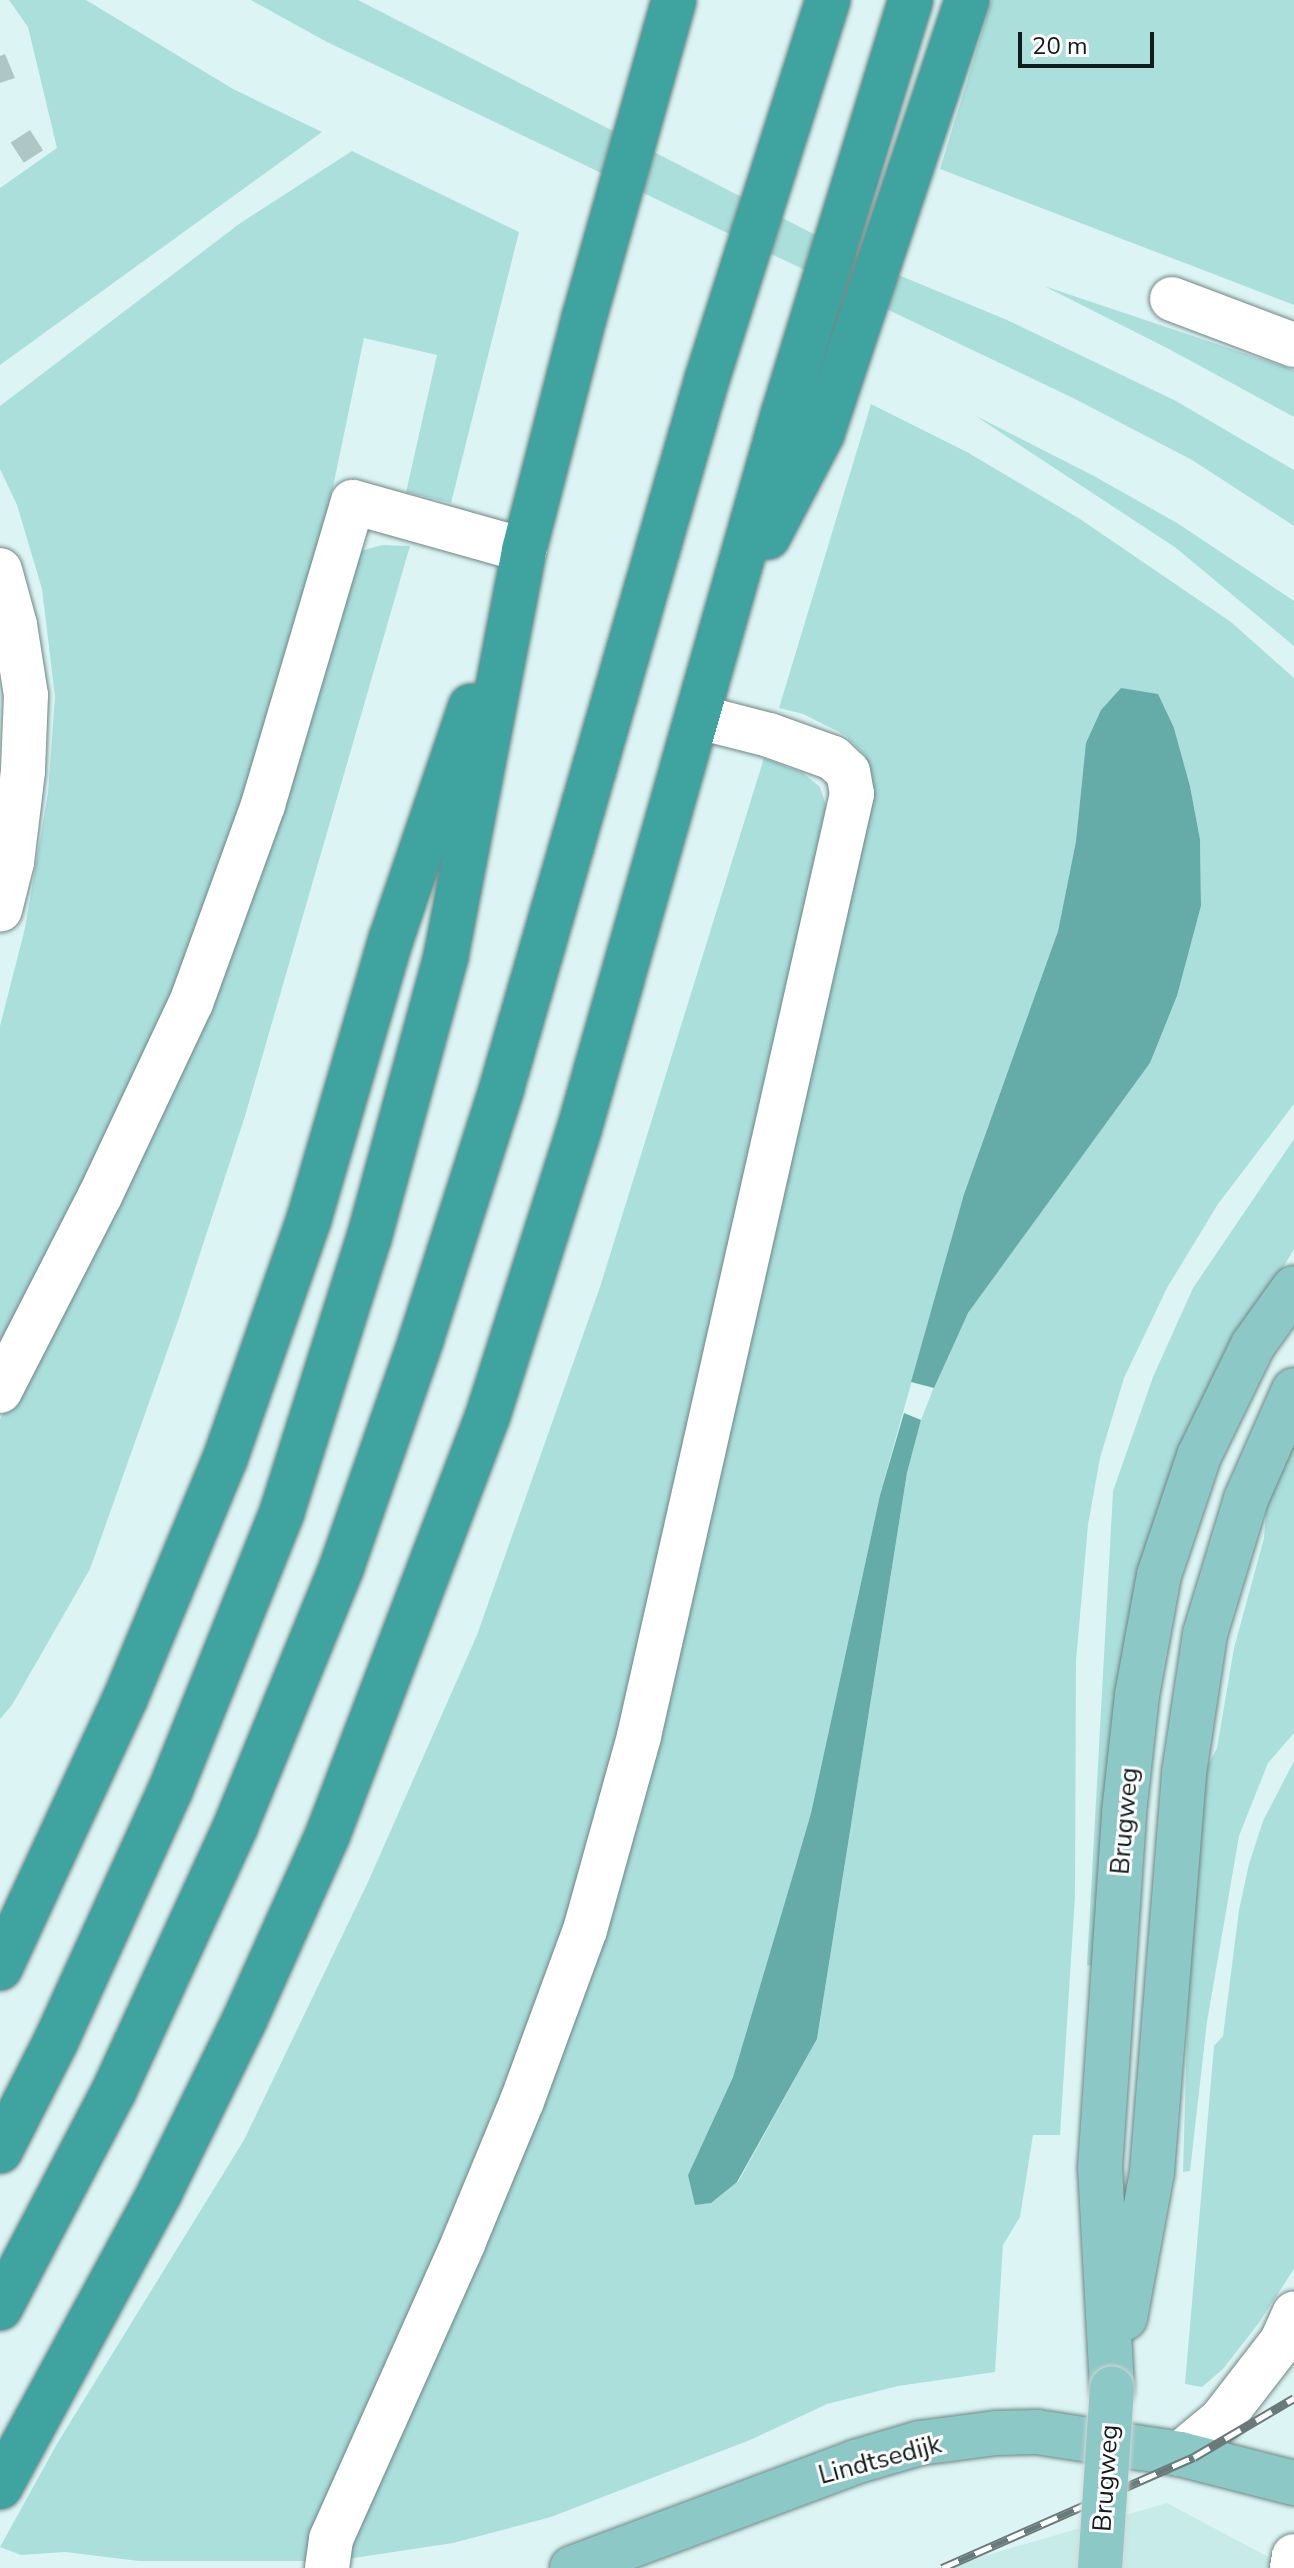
<!DOCTYPE html>
<style>
body{margin:0}
#map{position:relative;width:1294px;height:2568px;overflow:hidden;background:#dcf5f4;font-family:"Nunito Sans",sans-serif}
div>[style]{position:absolute}
[style*='--x']{left:calc(var(--x)*1px);top:calc(var(--y)*1px);width:calc(var(--w)*1px);rotate:calc(var(--a)*1deg)}
.built>*{inset:0;background:#c7ebe8}
.green>*{inset:0;background:#abdfdc}
.water>*{inset:0;background:#65aca9}
.building>*{inset:0;background:#aec7c5;transform-origin:0 0}
.roads{filter:drop-shadow(0 0 2px #6f8684) drop-shadow(0 0 2px #6f8684)}
.minor>*{height:44px;margin:-22px;padding:0 22px;transform-origin:22px;border-radius:22px;background:#fff}
.major>*{height:44px;margin:-22px;padding:0 22px;transform-origin:22px;border-radius:22px;background:#8cc8c6}
.highway>*{height:44px;margin:-22px;padding:0 22px;transform-origin:22px;border-radius:22px;background:#3fa4a0}
.rail>*{height:9px;margin-top:-4.5px;transform-origin:0;background:repeating-linear-gradient(90deg,#fff 0 18px,#6a7a7a 0 36px);box-sizing:border-box;border-block:2px solid #6a7a7a}
.bridges{filter:drop-shadow(0 0 2px #d5d6d6) drop-shadow(0 0 2px #d5d6d6)}
.major-bridge>*{height:44px;margin:-22px;padding:0 22px;transform-origin:22px;border-radius:22px;background:#8cc8c6}
span{translate:-50% -50%;white-space:nowrap;text-align:center;line-height:1.15;-webkit-text-stroke:6px #fff;paint-order:stroke}
.street-label{font-size:26px;color:#131c1c}
.scale{position:absolute;left:1018px;top:32px;width:136px;height:36px;box-sizing:border-box;border:4px solid #131c1c;border-top:0;padding-left:10px;font-size:24px;line-height:28px;white-space:nowrap;color:#131c1c;-webkit-text-stroke:6px #fff;paint-order:stroke}
</style>
<div id="map">
<div class="built">
<i style="clip-path:polygon(1167px 2503px,1289px 2568px,942px 2568px)"></i>
</div>
<div class="green">
<i style="clip-path:polygon(9px 0,86px 0,233px 89px,322px 132px,0 365px,0 188px,57px 148px,28px 27px)"></i>
<i style="clip-path:polygon(251px 0,358px 0,872px 264px,1007px 320px,1176px 401px,1294px 470px,1294px 526px,1192px 460px,1075px 399px,327px 42px)"></i>
<i style="clip-path:polygon(992px 0,1294px 0,1294px 305px,940px 169px)"></i>
<i style="clip-path:polygon(352px 151px,519px 232px,451px 503px,406px 492px,437px 355px,364px 338px,323px 535px,243px 814px,176px 991px,0 1359px,0 1026px,25px 928px,48px 793px,55px 697px,42px 589px,17px 505px,0 469px,0 406px,239px 224px)"></i>
<i style="clip-path:polygon(1044px 286px,1294px 370px,1294px 417px,1167px 348px)"></i>
<i style="clip-path:polygon(evenodd,871px 404px,967px 452px,1080px 519px,1231px 622px,1294px 678px,1294px 1104px,1218px 1204px,1167px 1288px,1124px 1378px,1100px 1458px,1088px 1525px,1076px 1661px,1075px 1896px,1060px 2135px,1033px 2135px,1020px 2217px,1003px 2245px,995px 2372px,898px 2386px,827px 2404px,750px 2440px,551px 2517px,453px 2543px,347px 2559px,532px 2133px,871px 783px,865px 755px,845px 735px,803px 714px,779px 708px,871px 404px,1174px 728px,1190px 786px,1200px 839px,1201px 906px,1177px 996px,1150px 1063px,968px 1313px,943px 1364px,921px 1420px,907px 1473px,817px 2039px,738px 2182px,688px 2175px,733px 2077px,795px 1868px,811px 1813px,880px 1495px,964px 1194px,1058px 931px,1076px 841px,1174px 728px)"></i>
<i style="clip-path:polygon(974px 415px,1094px 476px,1177px 523px,1294px 601px,1294px 646px,1176px 548px)"></i>
<i style="clip-path:polygon(382px 545px,410px 546px,245px 1116px,179px 1318px,90px 1569px,12px 1705px,0 1719px,0 1419px,46px 1349px,361px 551px)"></i>
<i style="clip-path:polygon(764px 758px,803px 773px,820px 787px,827px 809px,629px 1709px,561px 1949px,307px 2561px,139px 2561px,65px 2552px,21px 2555px,0 2547px,58px 2442px,244px 2140px,368px 1882px,477px 1635px,600px 1287px)"></i>
<i style="clip-path:polygon(1294px 1139px,1294px 1249px,1211px 1390px,1094px 1966px,1087px 1965px,1113px 1491px,1153px 1377px,1193px 1288px)"></i>
<i style="clip-path:polygon(1294px 1426px,1294px 1733px,1268px 1763px,1239px 1836px,1207px 2022px,1190px 2171px,1183px 2172px,1194px 1792px,1217px 1748px,1234px 1648px,1264px 1538px,1269px 1474px)"></i>
<i style="clip-path:polygon(1294px 1761px,1294px 2269px,1258px 2324px,1223px 2369px,1202px 2387px,1185px 2384px,1214px 2046px,1223px 2036px,1239px 1910px,1249px 1864px,1263px 1821px)"></i>
</div>
<div class="water">
<i style="clip-path:polygon(1121px 688px,1158px 694px,1174px 728px,1190px 786px,1200px 839px,1201px 906px,1177px 996px,1150px 1063px,968px 1313px,934px 1388px,911px 1382px,964px 1194px,1058px 931px,1076px 841px,1086px 743px,1101px 710px)"></i>
<i style="clip-path:polygon(904px 1413px,921px 1420px,907px 1473px,817px 2039px,737px 2182px,711px 2203px,695px 2205px,688px 2175px,733px 2077px,795px 1868px,811px 1813px,880px 1495px)"></i>
</div>
<div class="building">
<i style="clip-path:polygon(5px 54px,15px 78px,0 83px,0 56px)"></i>
<i style="left:30px;top:130px;width:24px;height:23px;rotate:57deg"></i>
</div>
<div class="roads">
<div class="minor">
<i style="--x:1172;--y:299;--w:130;--a:20.7"></i>
<i style="--x:0;--y:570;--w:57;--a:74.7"></i>
<i style="--x:15;--y:625;--w:71;--a:81.1"></i>
<i style="--x:26;--y:695;--w:76;--a:92.3"></i>
<i style="--x:23;--y:771;--w:92;--a:96.9"></i>
<i style="--x:12;--y:862;--w:49;--a:104"></i>
<i style="--x:0;--y:1391;--w:219;--a:-62.9"></i>
<i style="--x:100;--y:1196;--w:213;--a:-64.8"></i>
<i style="--x:191;--y:1003;--w:211;--a:-70"></i>
<i style="--x:263;--y:805;--w:316;--a:-73.5"></i>
<i style="--x:353;--y:502;--w:178;--a:15.7"></i>
<i style="--x:1180;--y:2454;--w:53;--a:-39.7"></i>
<i style="--x:1221;--y:2420;--w:100;--a:-52.3"></i>
<i style="--x:1282;--y:2341;--w:30;--a:-66"></i>
<i style="--x:327;--y:2568;--w:29;--a:-82"></i>
<i style="--x:331;--y:2539;--w:326;--a:-65.9"></i>
<i style="--x:464;--y:2241;--w:152;--a:-67.5"></i>
<i style="--x:522;--y:2101;--w:182;--a:-69.8"></i>
<i style="--x:585;--y:1930;--w:201;--a:-74.4"></i>
<i style="--x:639;--y:1736;--w:966;--a:-77.26"></i>
<i style="--x:852;--y:794;--w:22;--a:-100"></i>
<i style="--x:848;--y:772;--w:21;--a:-137"></i>
<i style="--x:833;--y:758;--w:68;--a:-160.2"></i>
<i style="--x:769;--y:735;--w:72;--a:-165.6"></i>
<i style="--x:1292;--y:2568;--w:12;--a:-81"></i>
</div>
<div class="major">
<i style="--x:1125;--y:2318;--w:148;--a:-79.5"></i>
<i style="--x:1152;--y:2172;--w:400;--a:-85.4"></i>
<i style="--x:1184;--y:1773;--w:141;--a:-81.4"></i>
<i style="--x:1205;--y:1634;--w:141;--a:-73.1"></i>
<i style="--x:1246;--y:1499;--w:119;--a:-66.2"></i>
<i style="--x:1112;--y:2388;--w:220;--a:-93.1"></i>
<i style="--x:1100;--y:2168;--w:356;--a:-86.1"></i>
<i style="--x:1124;--y:1813;--w:119;--a:-83.7"></i>
<i style="--x:1137;--y:1695;--w:122;--a:-79.6"></i>
<i style="--x:1159;--y:1575;--w:126;--a:-71.4"></i>
<i style="--x:1199;--y:1456;--w:123;--a:-64.1"></i>
<i style="--x:1253;--y:1345;--w:70;--a:-54.3"></i>
<i style="--x:572;--y:2568;--w:302;--a:-20.5"></i>
<i style="--x:855;--y:2462;--w:68;--a:-16.3"></i>
<i style="--x:920;--y:2443;--w:77;--a:-7.5"></i>
<i style="--x:996;--y:2433;--w:41;--a:-1.4"></i>
<i style="--x:1037;--y:2432;--w:145;--a:8.7"></i>
<i style="--x:1180;--y:2454;--w:118;--a:14.3"></i>
</div>
<div class="highway">
<i style="--x:768;--y:537;--w:116;--a:-62.3"></i>
<i style="--x:822;--y:434;--w:458;--a:-71.5"></i>
<i style="--x:0;--y:1968;--w:297;--a:-65.1"></i>
<i style="--x:125;--y:1699;--w:260;--a:-67.4"></i>
<i style="--x:225;--y:1459;--w:254;--a:-70.7"></i>
<i style="--x:309;--y:1219;--w:292;--a:-73.7"></i>
<i style="--x:391;--y:939;--w:246;--a:-71.1"></i>
<i style="--x:0;--y:2151;--w:123;--a:-63"></i>
<i style="--x:56;--y:2041;--w:275;--a:-65.5"></i>
<i style="--x:170;--y:1791;--w:301;--a:-68.1"></i>
<i style="--x:282;--y:1512;--w:287;--a:-72.4"></i>
<i style="--x:369;--y:1238;--w:292;--a:-74.7"></i>
<i style="--x:446;--y:956;--w:413;--a:-79.1"></i>
<i style="--x:524;--y:550;--w:240;--a:-75.5"></i>
<i style="--x:584;--y:318;--w:330;--a:-74.2"></i>
<i style="--x:0;--y:2308;--w:243;--a:-62.3"></i>
<i style="--x:113;--y:2093;--w:295;--a:-65.3"></i>
<i style="--x:236;--y:1825;--w:280;--a:-67.7"></i>
<i style="--x:342;--y:1566;--w:239;--a:-70.7"></i>
<i style="--x:421;--y:1340;--w:266;--a:-72.2"></i>
<i style="--x:502;--y:1087;--w:737;--a:-73.85"></i>
<i style="--x:707;--y:379;--w:398;--a:-72.3"></i>
<i style="--x:0;--y:2487;--w:336;--a:-61.5"></i>
<i style="--x:160;--y:2192;--w:193;--a:-63.8"></i>
<i style="--x:245;--y:2019;--w:203;--a:-65.8"></i>
<i style="--x:328;--y:1834;--w:449;--a:-69.1"></i>
<i style="--x:488;--y:1415;--w:299;--a:-72.3"></i>
<i style="--x:579;--y:1130;--w:744;--a:-74.08"></i>
<i style="--x:783;--y:415;--w:434;--a:-72.9"></i>
</div>
</div>
<div class="rail">
<i style="--x:942;--y:2568;--w:275;--a:-23.8"></i>
<i style="--x:1194;--y:2457;--w:116;--a:-30.5"></i>
</div>
<div class="bridges">
<div class="major-bridge">
<i style="--x:1100;--y:2568;--w:180;--a:-86.2"></i>
</div>
</div>
<div class="street-label">
<span style="left:1125px;top:1821px;rotate:-85deg">Brugweg</span>
<span style="left:880px;top:2460px;rotate:-15deg">Lindtsedijk</span>
<span style="left:1106px;top:2478px;rotate:-86deg">Brugweg</span>
</div>
<div class="scale">20 m</div>
</div>
